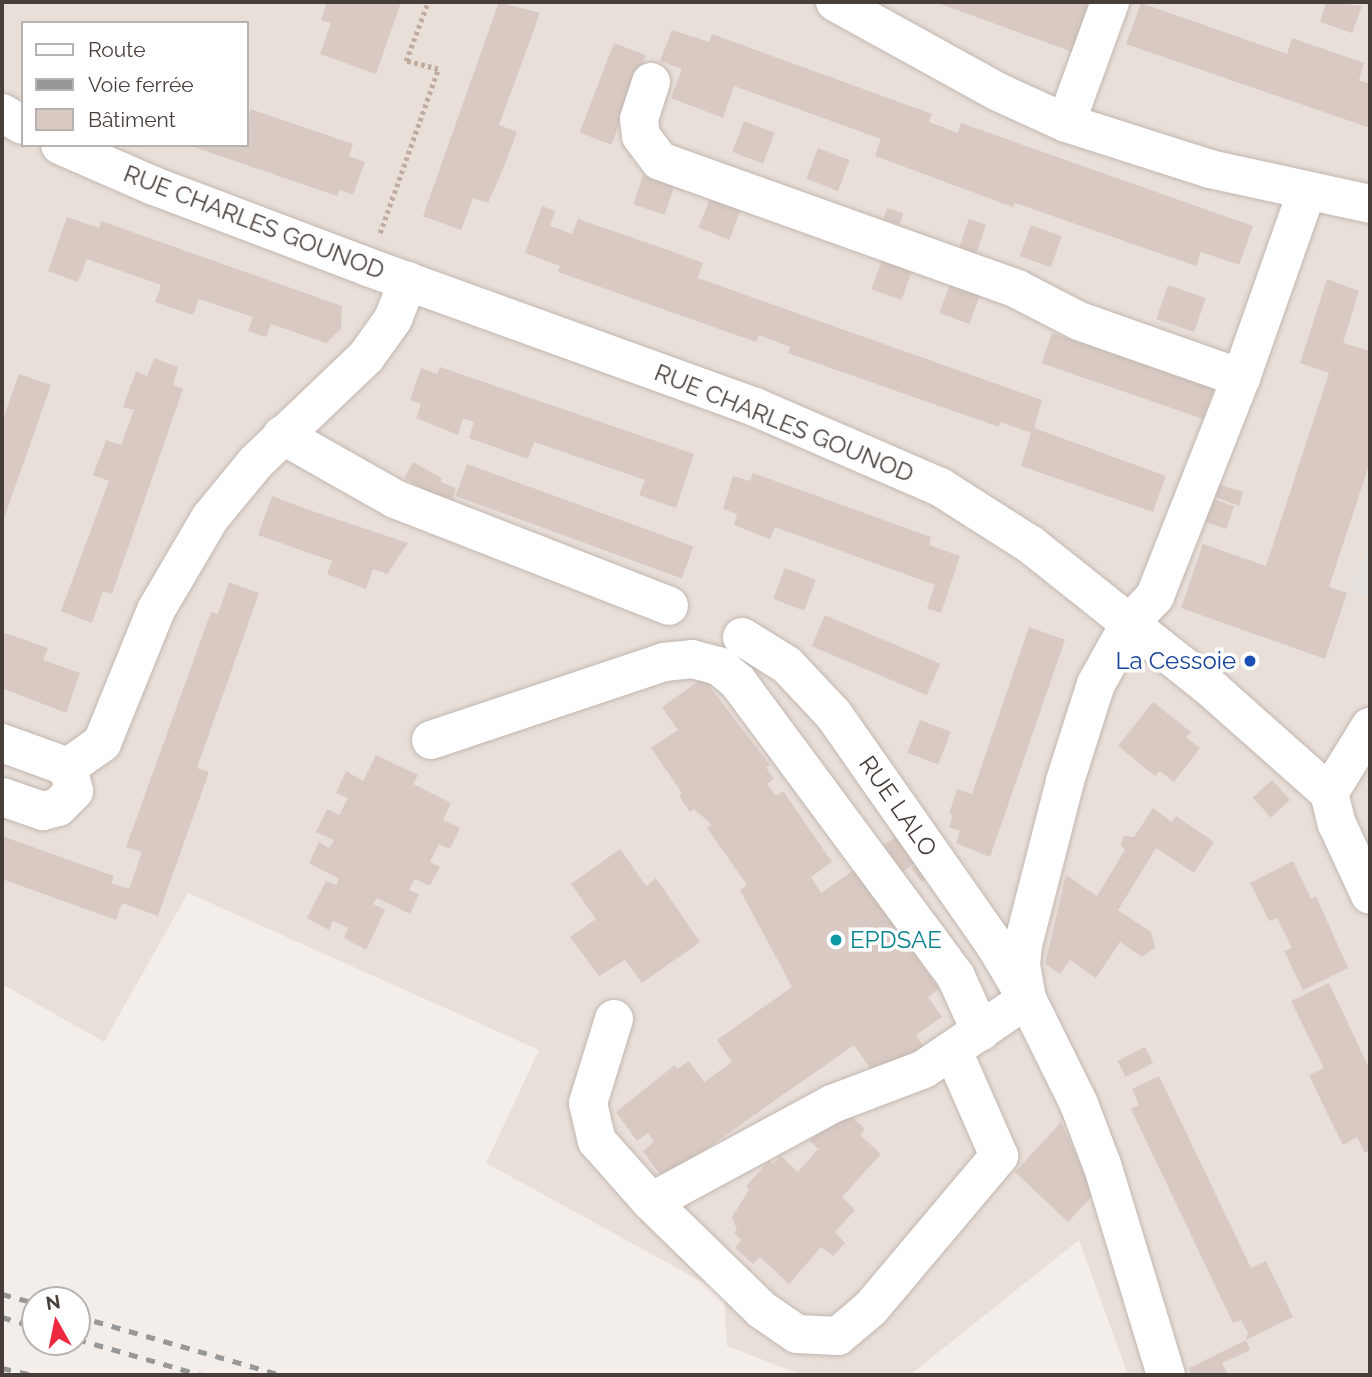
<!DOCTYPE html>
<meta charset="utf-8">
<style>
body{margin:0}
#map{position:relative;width:1372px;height:1377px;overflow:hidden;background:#f4eeea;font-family:Raleway,sans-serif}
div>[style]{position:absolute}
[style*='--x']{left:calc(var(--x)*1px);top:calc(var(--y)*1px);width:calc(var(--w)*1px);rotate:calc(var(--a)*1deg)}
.residential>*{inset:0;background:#e8dfd9}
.parking>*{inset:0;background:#e3e0de}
.building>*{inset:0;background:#d8cac3;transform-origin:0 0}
.path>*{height:4.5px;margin-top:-2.25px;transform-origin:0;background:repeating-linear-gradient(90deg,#c0ac9f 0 3.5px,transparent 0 7px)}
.roads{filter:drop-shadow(0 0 2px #c2b7b0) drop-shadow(0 0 2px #c2b7b0)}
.minor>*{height:38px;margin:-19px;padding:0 19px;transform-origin:19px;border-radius:19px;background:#fff}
.rail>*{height:5px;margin-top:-2.5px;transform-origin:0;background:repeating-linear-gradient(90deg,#989898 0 9px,transparent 0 18px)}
.dots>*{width:19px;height:19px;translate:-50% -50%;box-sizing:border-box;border:4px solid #fff;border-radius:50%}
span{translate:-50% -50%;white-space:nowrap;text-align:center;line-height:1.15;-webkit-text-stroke:7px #fff;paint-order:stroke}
.street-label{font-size:24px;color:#483e39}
.transit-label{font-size:24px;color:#164399}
.right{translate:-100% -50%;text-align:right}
.culture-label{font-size:24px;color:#0d838f}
.left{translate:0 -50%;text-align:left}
.frame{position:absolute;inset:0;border:4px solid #483e39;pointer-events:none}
.legend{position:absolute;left:21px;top:21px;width:228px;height:126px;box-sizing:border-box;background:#fff;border:2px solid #b6b2b0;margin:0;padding:9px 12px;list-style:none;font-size:21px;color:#483e39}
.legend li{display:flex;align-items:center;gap:14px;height:35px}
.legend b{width:35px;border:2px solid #b6b2b0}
.north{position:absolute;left:21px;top:1286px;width:70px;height:70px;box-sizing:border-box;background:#fff;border:2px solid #b6b2b0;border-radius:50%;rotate:351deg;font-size:19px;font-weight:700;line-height:28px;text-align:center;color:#483e39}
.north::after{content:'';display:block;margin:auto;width:24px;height:32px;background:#ec293f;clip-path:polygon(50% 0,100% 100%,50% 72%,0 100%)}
</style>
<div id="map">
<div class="residential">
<i style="clip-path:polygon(evenodd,2px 2px,1370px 2px,1370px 1375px,1128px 1375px,1079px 1240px,910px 1375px,802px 1375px,727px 1346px,724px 1294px,486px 1163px,539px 1050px,188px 893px,104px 1042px,2px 984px,2px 2px,23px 23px,247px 23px,247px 145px,23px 145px,23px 23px)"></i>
</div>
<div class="parking">
<i style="clip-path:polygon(1370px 544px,1370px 598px,1349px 591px)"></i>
</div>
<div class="building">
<i style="clip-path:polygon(327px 2px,401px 2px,376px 74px,320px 54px,331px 23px,321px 20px)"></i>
<i style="clip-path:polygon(499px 2px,540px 13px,499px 125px,517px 132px,503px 169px,488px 203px,473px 198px,461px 230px,423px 216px)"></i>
<i style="clip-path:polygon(935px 2px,1100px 2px,1081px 55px)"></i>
<i style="clip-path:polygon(1326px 2px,1362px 6px,1352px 33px,1320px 22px)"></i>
<i style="clip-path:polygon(1141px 3px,1287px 54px,1292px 38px,1364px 63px,1359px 80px,1370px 84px,1370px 128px,1126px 44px)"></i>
<i style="clip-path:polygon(672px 30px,709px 42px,712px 34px,932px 114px,929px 122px,958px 133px,961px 123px,1253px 226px,1239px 265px,1201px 252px,1196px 266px,1015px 203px,1013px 207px,875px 156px,881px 139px,734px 86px,723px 118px,671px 98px,682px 69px,660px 61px)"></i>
<i style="left:614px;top:43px;width:34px;height:96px;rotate:21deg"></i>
<i style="clip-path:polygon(250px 109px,353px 144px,349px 156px,365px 162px,353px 195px,340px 190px,337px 196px,191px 146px,247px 145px)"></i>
<i style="left:744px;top:121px;width:33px;height:33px;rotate:21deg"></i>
<i style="left:818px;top:148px;width:34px;height:33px;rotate:21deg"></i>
<i style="left:643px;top:175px;width:33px;height:31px;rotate:18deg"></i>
<i style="left:710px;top:198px;width:33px;height:32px;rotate:21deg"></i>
<i style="clip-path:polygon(542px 206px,555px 211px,550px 226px,572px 234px,578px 219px,671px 251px,703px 263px,698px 278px,1042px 400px,1034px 428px,1166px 476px,1153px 512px,1021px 466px,1031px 433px,1000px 422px,999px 427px,788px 353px,790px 347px,759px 335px,756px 342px,558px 272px,560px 266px,525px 253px)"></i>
<i style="left:887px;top:208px;width:17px;height:12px;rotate:17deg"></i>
<i style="clip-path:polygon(67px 217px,99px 228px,101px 221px,342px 306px,341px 329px,326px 343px,271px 324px,266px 337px,248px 331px,253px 317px,199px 299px,193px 315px,155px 302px,161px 285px,87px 259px,78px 282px,48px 271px)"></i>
<i style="left:969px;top:219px;width:18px;height:36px;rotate:19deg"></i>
<i style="left:1031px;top:225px;width:33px;height:33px;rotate:20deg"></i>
<i style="left:882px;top:260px;width:32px;height:31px;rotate:20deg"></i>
<i style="clip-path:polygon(1327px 279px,1359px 291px,1343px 343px,1370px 351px,1370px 462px,1329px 587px,1347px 593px,1325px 659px,1181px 608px,1203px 544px,1266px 566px,1329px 373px,1300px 363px)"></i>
<i style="left:950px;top:284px;width:32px;height:31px;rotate:20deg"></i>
<i style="left:1168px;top:285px;width:40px;height:36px;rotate:19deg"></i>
<i style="left:1052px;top:333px;width:171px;height:32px;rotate:19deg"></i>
<i style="clip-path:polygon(154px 358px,178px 367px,173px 385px,183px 389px,112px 594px,103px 591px,92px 623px,61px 611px,109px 481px,93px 475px,106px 440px,121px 445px,134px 410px,123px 407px,136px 371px,147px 376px)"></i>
<i style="clip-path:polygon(440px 367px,694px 454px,676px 508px,639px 495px,645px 480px,534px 442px,528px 459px,469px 438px,474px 422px,463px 418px,458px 435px,416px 418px,421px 404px,410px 400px,421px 368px,437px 374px)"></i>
<i style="clip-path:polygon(19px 374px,51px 385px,2px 524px,2px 422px)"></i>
<i style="clip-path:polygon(413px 462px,442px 478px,441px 482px,456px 488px,453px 499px,436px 496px,404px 478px)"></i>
<i style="left:467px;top:464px;width:241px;height:34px;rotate:20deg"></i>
<i style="clip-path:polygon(753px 473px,931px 537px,929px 545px,960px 556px,941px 613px,927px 608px,935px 585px,775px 527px,770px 539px,734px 525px,737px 514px,723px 509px,733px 476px,750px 481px)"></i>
<i style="clip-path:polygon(1218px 484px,1243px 492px,1239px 506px,1213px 496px)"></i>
<i style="clip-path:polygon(272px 496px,309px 510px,408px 543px,387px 574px,373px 569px,366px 589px,327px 574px,332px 561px,258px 535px)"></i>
<i style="left:1212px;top:499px;width:23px;height:24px;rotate:18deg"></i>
<i style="left:785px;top:568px;width:33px;height:33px;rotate:21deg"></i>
<i style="clip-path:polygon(229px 582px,259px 593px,197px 768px,209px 772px,158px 916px,122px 903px,116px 920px,2px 879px,2px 836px,114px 876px,111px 883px,129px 889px,142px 852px,126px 847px,211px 612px,218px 614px)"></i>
<i style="left:825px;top:615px;width:125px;height:34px;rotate:23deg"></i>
<i style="clip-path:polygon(1029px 627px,1065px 640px,990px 857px,956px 843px,960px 831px,949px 827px,953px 815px,949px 814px,957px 789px,972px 794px)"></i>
<i style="clip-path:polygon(2px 632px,48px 648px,43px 660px,80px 673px,66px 713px,2px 688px)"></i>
<i style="clip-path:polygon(703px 678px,770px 765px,766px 767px,774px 779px,767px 784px,776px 796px,783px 791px,832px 862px,811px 877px,821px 893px,855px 869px,939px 989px,928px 997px,942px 1017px,916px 1035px,926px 1050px,880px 1083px,854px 1045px,663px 1179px,643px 1151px,654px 1142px,648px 1133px,637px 1141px,616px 1112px,675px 1065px,677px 1069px,689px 1061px,704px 1082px,732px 1062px,717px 1040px,792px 987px,740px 890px,747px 885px,707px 828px,712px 825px,694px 809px,690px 812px,679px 796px,682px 793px,651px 748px,678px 730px,662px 707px)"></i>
<i style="clip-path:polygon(1153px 702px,1191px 732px,1186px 737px,1200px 748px,1174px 782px,1160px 771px,1155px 776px,1118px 746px)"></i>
<i style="left:920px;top:720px;width:33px;height:35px;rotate:21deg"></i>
<i style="clip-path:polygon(376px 755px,418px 775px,413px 784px,451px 803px,443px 820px,460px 828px,450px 849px,439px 844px,430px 862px,440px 867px,430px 886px,415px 879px,409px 890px,419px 894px,410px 914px,377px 898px,373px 904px,385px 910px,366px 950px,344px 938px,348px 928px,333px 921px,329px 930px,307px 918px,326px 881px,336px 885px,339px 879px,309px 863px,319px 842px,329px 848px,334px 840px,316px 832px,327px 809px,339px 815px,348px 798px,336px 793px,346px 771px,363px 781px)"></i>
<i style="left:1272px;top:780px;width:27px;height:26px;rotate:48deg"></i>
<i style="clip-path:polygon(1153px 808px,1172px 822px,1176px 816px,1214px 842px,1194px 873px,1156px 848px,1118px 910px,1151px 932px,1155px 948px,1142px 957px,1120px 942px,1096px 978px,1070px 960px,1060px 974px,1045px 964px,1066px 875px,1097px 896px,1125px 850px,1121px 845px,1124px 836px,1134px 837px)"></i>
<i style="left:898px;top:835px;width:33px;height:18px;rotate:55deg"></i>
<i style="clip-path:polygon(620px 849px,646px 886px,656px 878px,700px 942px,642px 983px,625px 960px,599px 976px,570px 937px,596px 919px,571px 884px)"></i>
<i style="clip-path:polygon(920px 860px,931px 876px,922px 882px,911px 868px)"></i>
<i style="clip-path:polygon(1293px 861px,1311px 899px,1316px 896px,1348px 968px,1303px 990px,1284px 951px,1292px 948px,1277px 918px,1269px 921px,1250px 883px)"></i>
<i style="clip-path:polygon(1329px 983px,1370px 1070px,1370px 1150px,1365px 1153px,1357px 1137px,1343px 1145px,1327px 1113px,1309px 1075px,1324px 1068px,1291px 1001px)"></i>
<i style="left:1145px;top:1047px;width:18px;height:31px;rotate:63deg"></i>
<i style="clip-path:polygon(1159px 1076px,1251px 1268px,1266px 1261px,1293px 1317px,1246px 1340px,1248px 1333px,1241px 1320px,1233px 1323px,1131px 1109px,1139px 1105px,1132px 1089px)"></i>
<i style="clip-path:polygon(845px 1111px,865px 1129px,860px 1135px,881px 1154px,842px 1197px,855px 1210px,835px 1232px,845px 1243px,833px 1256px,821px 1247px,789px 1284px,760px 1257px,753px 1264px,735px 1248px,741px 1240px,734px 1233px,737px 1230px,732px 1217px,749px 1190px,746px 1186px,769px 1161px,773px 1164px,781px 1156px,798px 1172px,818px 1149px,810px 1141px,836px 1113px)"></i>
<i style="clip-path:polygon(1061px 1122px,1094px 1194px,1068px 1222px,1015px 1172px)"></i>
<i style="clip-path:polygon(1246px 1340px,1250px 1350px,1222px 1363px,1228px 1375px,1191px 1375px,1189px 1368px)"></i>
</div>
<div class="path">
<i style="--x:380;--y:233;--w:174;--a:-70.5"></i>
<i style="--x:438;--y:69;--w:33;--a:-166"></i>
<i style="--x:406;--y:61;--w:63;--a:-69.6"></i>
</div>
<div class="roads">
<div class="minor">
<i style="--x:835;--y:2;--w:184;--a:28.9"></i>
<i style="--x:996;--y:91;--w:77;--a:24.6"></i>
<i style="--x:1066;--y:123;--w:151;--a:17.7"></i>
<i style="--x:1210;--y:169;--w:164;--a:12.3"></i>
<i style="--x:651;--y:82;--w:39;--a:108"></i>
<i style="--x:639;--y:119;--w:17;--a:83"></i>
<i style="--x:641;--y:136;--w:31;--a:53"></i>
<i style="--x:660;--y:161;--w:379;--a:19.7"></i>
<i style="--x:1017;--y:289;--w:70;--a:27.3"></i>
<i style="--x:1079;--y:321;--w:172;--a:19.4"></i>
<i style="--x:2;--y:113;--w:24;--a:30"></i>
<i style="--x:1066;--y:123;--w:129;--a:-70"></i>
<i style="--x:60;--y:145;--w:103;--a:23.6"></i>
<i style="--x:154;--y:186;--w:229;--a:20.7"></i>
<i style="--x:368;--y:267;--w:412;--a:19.9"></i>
<i style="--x:755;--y:407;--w:202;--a:23.4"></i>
<i style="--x:940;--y:487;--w:108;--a:32.5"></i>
<i style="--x:1031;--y:545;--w:233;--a:38.5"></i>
<i style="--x:1213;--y:690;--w:155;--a:41.6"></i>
<i style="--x:1329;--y:793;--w:32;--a:76"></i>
<i style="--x:1337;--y:824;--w:78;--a:65.1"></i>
<i style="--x:282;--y:435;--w:130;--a:29.5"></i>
<i style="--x:395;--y:499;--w:294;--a:21.3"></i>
<i style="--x:431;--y:740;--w:246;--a:-18.5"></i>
<i style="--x:664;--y:662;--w:28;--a:-6"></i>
<i style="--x:692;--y:659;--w:28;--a:15"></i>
<i style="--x:719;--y:666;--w:25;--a:40"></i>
<i style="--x:738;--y:682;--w:367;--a:53.5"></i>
<i style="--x:956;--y:977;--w:60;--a:65.6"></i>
<i style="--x:2;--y:743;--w:70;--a:20"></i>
<i style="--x:68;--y:767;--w:25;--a:76"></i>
<i style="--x:74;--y:791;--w:23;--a:135"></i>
<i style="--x:58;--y:807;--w:16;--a:165"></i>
<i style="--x:43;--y:811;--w:43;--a:-161.1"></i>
<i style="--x:68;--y:767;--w:42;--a:-35.2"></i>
<i style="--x:102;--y:743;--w:144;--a:-67.9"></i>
<i style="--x:156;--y:610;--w:107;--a:-59.6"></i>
<i style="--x:210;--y:518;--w:72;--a:-50.6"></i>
<i style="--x:256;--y:462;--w:152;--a:-43.7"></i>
<i style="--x:366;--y:357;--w:47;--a:-54.6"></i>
<i style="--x:393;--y:319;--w:41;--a:-68.5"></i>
<i style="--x:1329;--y:793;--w:78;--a:-58.2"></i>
<i style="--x:614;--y:1019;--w:88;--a:107.2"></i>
<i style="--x:588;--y:1103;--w:39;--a:77"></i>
<i style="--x:597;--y:1141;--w:81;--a:48.5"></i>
<i style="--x:651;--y:1202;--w:155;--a:44.2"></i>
<i style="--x:762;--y:1310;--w:42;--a:34.4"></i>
<i style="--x:797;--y:1334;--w:41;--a:2.8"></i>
<i style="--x:838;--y:1336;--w:43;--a:-40.3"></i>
<i style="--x:871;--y:1308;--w:199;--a:-49.9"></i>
<i style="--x:999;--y:1156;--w:115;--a:-113.7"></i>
<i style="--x:651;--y:1202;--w:206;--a:-28.4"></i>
<i style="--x:832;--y:1104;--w:98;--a:-20.8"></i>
<i style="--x:924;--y:1069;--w:125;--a:-34.2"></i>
<i style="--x:1027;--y:999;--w:63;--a:-120.7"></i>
<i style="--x:995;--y:945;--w:281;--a:-125"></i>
<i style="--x:834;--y:715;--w:69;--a:-133.2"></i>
<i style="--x:787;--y:665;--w:53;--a:-148.1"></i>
<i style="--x:1166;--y:1375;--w:220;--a:-106.9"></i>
<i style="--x:1102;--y:1165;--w:65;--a:-110.7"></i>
<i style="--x:1079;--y:1104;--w:117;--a:-116.3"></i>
<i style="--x:1027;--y:999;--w:34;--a:-100"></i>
<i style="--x:1021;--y:966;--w:21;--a:-85"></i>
<i style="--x:1023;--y:945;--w:169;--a:-75.6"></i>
<i style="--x:1065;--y:781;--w:102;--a:-72.3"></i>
<i style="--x:1096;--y:684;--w:70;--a:-60.9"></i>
<i style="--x:1130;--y:623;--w:37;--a:-47"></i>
<i style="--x:1155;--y:596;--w:234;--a:-68.5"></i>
<i style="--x:1241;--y:378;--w:196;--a:-70.6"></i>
</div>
</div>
<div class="rail">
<i style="--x:2;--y:1294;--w:34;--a:15"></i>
<i style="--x:77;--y:1316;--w:213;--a:16.1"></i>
<i style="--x:2;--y:1317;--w:34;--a:17"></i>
<i style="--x:77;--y:1339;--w:130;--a:16.1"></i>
<i style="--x:2;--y:1368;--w:31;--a:13"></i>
</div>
<div class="dots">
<i style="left:1250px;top:661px;background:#1a4fb4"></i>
<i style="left:836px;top:940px;background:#0f9aa8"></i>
</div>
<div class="street-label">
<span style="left:254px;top:222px;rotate:21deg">RUE CHARLES GOUNOD</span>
<span style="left:784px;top:423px;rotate:22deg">RUE CHARLES GOUNOD</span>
<span style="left:898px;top:806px;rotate:55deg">RUE LALO</span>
</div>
<div class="transit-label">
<span class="right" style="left:1236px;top:661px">La Cessoie</span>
</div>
<div class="culture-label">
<span class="left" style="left:850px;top:940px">EPDSAE</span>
</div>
<div class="frame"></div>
<ul class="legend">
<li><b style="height:9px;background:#fff"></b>Route</li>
<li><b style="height:9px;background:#989898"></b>Voie ferrée</li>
<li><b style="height:19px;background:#d8cac3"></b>Bâtiment</li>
</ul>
<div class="north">N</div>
</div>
